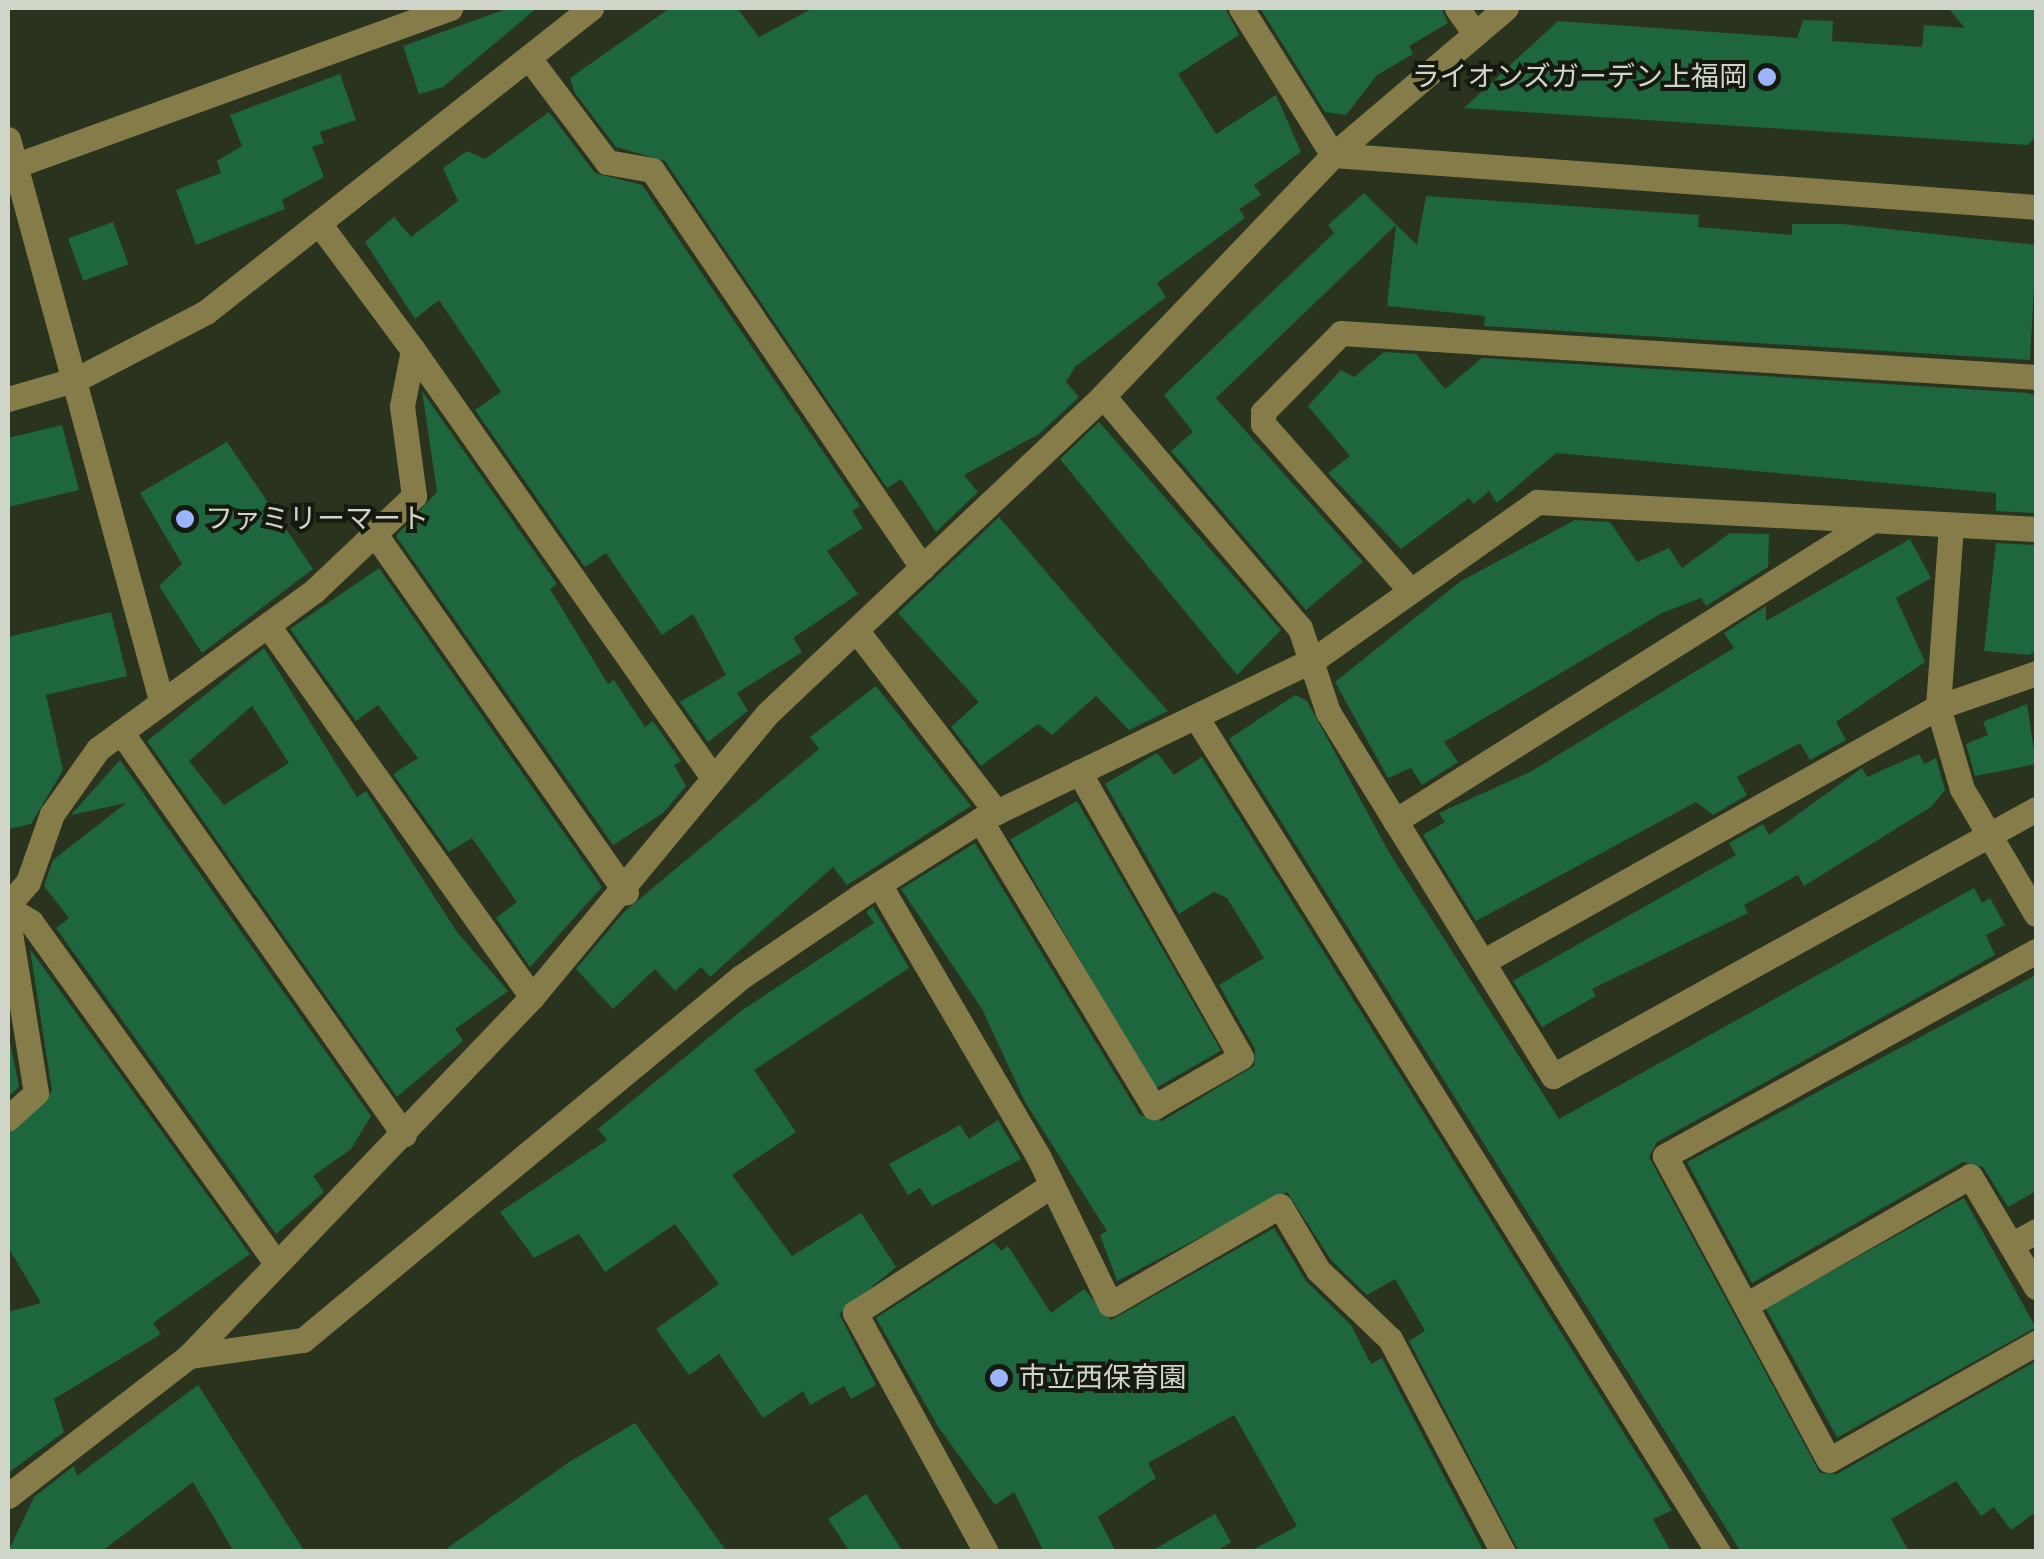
<!DOCTYPE html>
<meta charset="utf-8">
<style>
body{margin:0}
#map{position:relative;width:2044px;height:1559px;overflow:hidden;background:#2a331d;font-family:Signika,"Noto Sans JP",sans-serif}
div>[style]{position:absolute}
[style*='--x']{left:calc(var(--x)*1px);top:calc(var(--y)*1px);width:calc(var(--w)*1px);rotate:calc(var(--a)*1deg)}
.building>*{inset:0;background:#1e663e;transform-origin:0 0}
.minor>*{height:25px;margin:-12.5px;padding:0 12.5px;transform-origin:12.5px;border-radius:12.5px;background:#867c4a}
.dots>*{width:28px;height:28px;translate:-50% -50%;box-sizing:border-box;border:5px solid #15190f;border-radius:50%}
span{translate:-50% -50%;white-space:nowrap;text-align:center;line-height:1.15;-webkit-text-stroke:8px #15190f;paint-order:stroke}
.poi-label{font-size:28px;color:#cfd5c8}
.right{translate:-100% -50%;text-align:right}
.left{translate:0 -50%;text-align:left}
.frame{position:absolute;inset:0;border:10px solid #cfd5c8;pointer-events:none}
</style>
<div id="map">
<div class="building">
<i style="clip-path:polygon(509px 8px,537px 8px,443px 87px,419px 94px,403px 46px)"></i>
<i style="clip-path:polygon(670px 8px,737px 8px,759px 37px,813px 8px,1225px 8px,1239px 35px,1178px 74px,1216px 134px,1276px 95px,1301px 152px,1254px 185px,1261px 195px,1239px 209px,1245px 218px,1157px 283px,1166px 297px,1075px 367px,1066px 382px,1079px 397px,1039px 434px,964px 475px,978px 492px,936px 532px,901px 479px,887px 488px,665px 161px,616px 147px,575px 93px,570px 78px)"></i>
<i style="clip-path:polygon(1260px 8px,1441px 8px,1448px 23px,1409px 46px,1413px 54px,1377px 75px,1346px 115px,1325px 112px)"></i>
<i style="clip-path:polygon(1948px 8px,2036px 8px,2036px 136px,2028px 145px,1464px 108px,1558px 21px,1797px 38px,1803px 20px,1833px 21px,1832px 41px,1922px 47px,1924px 25px,1965px 28px)"></i>
<i style="clip-path:polygon(340px 74px,356px 120px,320px 132px,324px 143px,312px 147px,324px 177px,282px 200px,285px 209px,196px 245px,176px 190px,221px 173px,217px 161px,242px 146px,230px 115px)"></i>
<i style="clip-path:polygon(549px 112px,595px 173px,642px 185px,860px 506px,852px 511px,863px 528px,827px 551px,858px 594px,793px 638px,802px 652px,737px 693px,748px 711px,708px 742px,680px 702px,726px 675px,693px 614px,662px 635px,606px 553px,585px 567px,475px 410px,501px 392px,439px 300px,415px 319px,365px 242px,394px 217px,411px 237px,458px 201px,443px 168px,467px 151px,485px 159px)"></i>
<i style="clip-path:polygon(1364px 193px,1417px 245px,1426px 196px,1699px 215px,1698px 227px,1792px 235px,1792px 224px,1842px 224px,2036px 245px,2030px 360px,1484px 326px,1485px 316px,1387px 306px,1396px 225px,1216px 398px,1363px 562px,1306px 610px,1171px 451px,1193px 432px,1164px 395px,1334px 233px,1328px 225px)"></i>
<i style="left:113px;top:222px;width:45px;height:48px;rotate:70deg"></i>
<i style="clip-path:polygon(1384px 352px,1416px 354px,1445px 389px,1482px 358px,2028px 393px,2036px 396px,2036px 513px,1996px 511px,1996px 493px,1556px 453px,1497px 503px,1489px 491px,1474px 504px,1469px 498px,1401px 549px,1328px 473px,1350px 456px,1308px 406px,1341px 370px,1354px 377px)"></i>
<i style="clip-path:polygon(422px 391px,557px 584px,550px 589px,608px 684px,614px 680px,645px 727px,653px 721px,681px 761px,674px 765px,686px 786px,663px 813px,613px 845px,396px 536px,437px 492px)"></i>
<i style="clip-path:polygon(1099px 422px,1281px 630px,1237px 675px,1060px 459px)"></i>
<i style="clip-path:polygon(62px 425px,79px 490px,8px 507px,8px 438px)"></i>
<i style="clip-path:polygon(227px 442px,313px 569px,202px 653px,159px 586px,182px 564px,140px 493px)"></i>
<i style="clip-path:polygon(999px 517px,1112px 649px,1168px 711px,1129px 730px,1096px 696px,1052px 735px,1038px 724px,981px 766px,951px 727px,979px 702px,898px 613px)"></i>
<i style="clip-path:polygon(1575px 520px,1610px 522px,1637px 562px,1669px 548px,1682px 568px,1730px 533px,1769px 534px,1768px 567px,1706px 606px,1701px 598px,1662px 613px,1444px 742px,1458px 762px,1422px 785px,1411px 768px,1388px 778px,1335px 682px,1461px 581px)"></i>
<i style="clip-path:polygon(1910px 539px,1931px 578px,1896px 598px,1925px 662px,1836px 722px,1846px 740px,1810px 760px,1800px 743px,1737px 777px,1747px 795px,1713px 815px,1696px 802px,1476px 921px,1423px 835px,1445px 822px,1439px 813px,1530px 772px,1734px 648px,1724px 633px,1766px 606px,1766px 621px)"></i>
<i style="clip-path:polygon(1996px 543px,2036px 545px,2036px 651px,2029px 655px,1984px 651px)"></i>
<i style="clip-path:polygon(379px 568px,602px 887px,530px 967px,496px 918px,517px 902px,472px 838px,449px 852px,393px 774px,418px 758px,378px 705px,356px 721px,290px 629px)"></i>
<i style="clip-path:polygon(111px 612px,127px 676px,46px 695px,63px 770px,31px 824px,8px 829px,8px 637px)"></i>
<i style="clip-path:polygon(evenodd,264px 648px,357px 797px,366px 791px,457px 932px,508px 991px,455px 1029px,463px 1041px,397px 1097px,147px 741px,264px 648px,252px 706px,289px 763px,224px 805px,189px 761px,252px 706px)"></i>
<i style="clip-path:polygon(876px 686px,971px 806px,847px 885px,833px 867px,710px 977px,701px 967px,675px 991px,655px 969px,613px 1009px,576px 969px,624px 912px,819px 749px,810px 737px)"></i>
<i style="clip-path:polygon(1295px 695px,1307px 701px,1390px 854px,1559px 1119px,1974px 888px,1982px 903px,1990px 898px,2005px 925px,1986px 935px,1995px 955px,1657px 1142px,1649px 1157px,1820px 1473px,1837px 1474px,2036px 1361px,2036px 1512px,2011px 1530px,1994px 1507px,1981px 1516px,1956px 1481px,1891px 1519px,1909px 1552px,1741px 1552px,1229px 739px)"></i>
<i style="clip-path:polygon(2027px 704px,2036px 764px,1975px 776px,1966px 744px,1988px 735px,1983px 722px)"></i>
<i style="clip-path:polygon(1157px 753px,1174px 775px,1202px 757px,1672px 1510px,1653px 1519px,1671px 1552px,1519px 1552px,1409px 1341px,1425px 1331px,1395px 1279px,1367px 1295px,1331px 1260px,1287px 1192px,1117px 1281px,1100px 1235px,1107px 1231px,1025px 1102px,982px 1009px,901px 889px,975px 843px,1140px 1115px,1162px 1121px,1254px 1066px,1255px 1049px,1219px 985px,1264px 958px,1227px 898px,1214px 892px,1179px 914px,1105px 784px)"></i>
<i style="clip-path:polygon(1919px 754px,1924px 764px,1936px 758px,1945px 790px,1931px 807px,1804px 886px,1798px 875px,1744px 905px,1748px 913px,1592px 989px,1596px 996px,1542px 1027px,1513px 981px,1736px 855px,1729px 843px,1763px 824px,1769px 835px,1862px 768px,1867px 777px)"></i>
<i style="clip-path:polygon(120px 760px,371px 1116px,351px 1149px,313px 1176px,324px 1192px,276px 1234px,56px 928px,69px 918px,44px 886px,53px 860px,126px 803px,71px 815px)"></i>
<i style="left:1077px;top:801px;width:288px;height:77px;rotate:60deg"></i>
<i style="clip-path:polygon(873px 907px,909px 968px,754px 1070px,796px 1132px,732px 1175px,792px 1256px,861px 1213px,896px 1267px,839px 1314px,876px 1385px,851px 1399px,844px 1386px,810px 1405px,803px 1391px,763px 1418px,719px 1354px,689px 1375px,656px 1329px,719px 1284px,675px 1224px,605px 1272px,579px 1234px,534px 1258px,500px 1212px,607px 1140px,598px 1129px,741px 1011px,874px 923px,866px 912px)"></i>
<i style="clip-path:polygon(30px 949px,250px 1254px,153px 1323px,161px 1334px,54px 1399px,64px 1432px,8px 1473px,8px 1312px,41px 1303px,8px 1247px,8px 1134px,52px 1091px)"></i>
<i style="clip-path:polygon(2036px 975px,2036px 1191px,2008px 1207px,1983px 1167px,1963px 1162px,1752px 1283px,1687px 1162px)"></i>
<i style="clip-path:polygon(8px 1032px,19px 1087px,8px 1097px)"></i>
<i style="clip-path:polygon(998px 1120px,1021px 1159px,932px 1206px,920px 1188px,908px 1195px,889px 1164px,960px 1125px,969px 1139px)"></i>
<i style="left:1964px;top:1198px;width:148px;height:227px;rotate:61deg"></i>
<i style="clip-path:polygon(1274px 1228px,1306px 1281px,1351px 1325px,1371px 1364px,1382px 1358px,1484px 1552px,1249px 1552px,1297px 1526px,1234px 1415px,1148px 1463px,1156px 1478px,1098px 1517px,1116px 1552px,1044px 1552px,1014px 1492px,995px 1505px,939px 1428px,876px 1318px,994px 1242px,1001px 1251px,1008px 1246px,1051px 1313px,1084px 1289px,1111px 1320px)"></i>
<i style="clip-path:polygon(198px 1385px,305px 1552px,234px 1552px,193px 1482px,101px 1552px,8px 1552px,34px 1497px,74px 1466px,77px 1476px)"></i>
<i style="clip-path:polygon(635px 1423px,727px 1552px,442px 1552px,569px 1462px)"></i>
<i style="clip-path:polygon(866px 1494px,903px 1552px,850px 1552px,828px 1519px)"></i>
<i style="clip-path:polygon(1215px 1514px,1231px 1542px,1215px 1552px,1150px 1552px)"></i>
</div>
<div class="minor">
<i style="--x:1241;--y:8;--w:173;--a:58"></i>
<i style="--x:1457;--y:8;--w:29;--a:55"></i>
<i style="--x:529;--y:58;--w:130;--a:53.1"></i>
<i style="--x:607;--y:162;--w:46;--a:10.1"></i>
<i style="--x:652;--y:170;--w:481;--a:55.8"></i>
<i style="--x:8;--y:139;--w:577;--a:74.74"></i>
<i style="--x:1333;--y:155;--w:705;--a:4.23"></i>
<i style="--x:14;--y:166;--w:464;--a:-19.9"></i>
<i style="--x:413;--y:350;--w:519;--a:54.96"></i>
<i style="--x:1103;--y:396;--w:304;--a:49.7"></i>
<i style="--x:1300;--y:628;--w:89;--a:71.6"></i>
<i style="--x:1328;--y:712;--w:428;--a:58.3"></i>
<i style="--x:1553;--y:1076;--w:552;--a:-28.93"></i>
<i style="--x:8;--y:399;--w:72;--a:-16.2"></i>
<i style="--x:77;--y:379;--w:145;--a:-27.4"></i>
<i style="--x:206;--y:312;--w:491;--a:-38.3"></i>
<i style="--x:1951;--y:525;--w:182;--a:94.1"></i>
<i style="--x:1938;--y:707;--w:85;--a:73.7"></i>
<i style="--x:1962;--y:789;--w:145;--a:59.4"></i>
<i style="--x:377;--y:537;--w:434;--a:55"></i>
<i style="--x:1410;--y:590;--w:222;--a:-131.5"></i>
<i style="--x:1263;--y:424;--w:12;--a:-90"></i>
<i style="--x:1263;--y:412;--w:111;--a:-45.4"></i>
<i style="--x:1341;--y:333;--w:696;--a:3.62"></i>
<i style="--x:269;--y:627;--w:454;--a:54.6"></i>
<i style="--x:856;--y:630;--w:230;--a:52.4"></i>
<i style="--x:1196;--y:717;--w:985;--a:57.99"></i>
<i style="--x:121;--y:732;--w:492;--a:54.9"></i>
<i style="--x:980;--y:820;--w:336;--a:58.8"></i>
<i style="--x:1154;--y:1107;--w:100;--a:-29.9"></i>
<i style="--x:1241;--y:1057;--w:328;--a:-119.6"></i>
<i style="--x:1395;--y:821;--w:563;--a:-32.22"></i>
<i style="--x:879;--y:884;--w:317;--a:59.7"></i>
<i style="--x:1039;--y:1158;--w:162;--a:64.1"></i>
<i style="--x:1110;--y:1304;--w:196;--a:-30"></i>
<i style="--x:1280;--y:1206;--w:74;--a:59.3"></i>
<i style="--x:1318;--y:1270;--w:100;--a:43.8"></i>
<i style="--x:1390;--y:1339;--w:241;--a:62.1"></i>
<i style="--x:8;--y:905;--w:30;--a:-49"></i>
<i style="--x:28;--y:882;--w:72;--a:-70.6"></i>
<i style="--x:52;--y:814;--w:80;--a:-54.7"></i>
<i style="--x:98;--y:749;--w:268;--a:-36.2"></i>
<i style="--x:314;--y:591;--w:138;--a:-43.5"></i>
<i style="--x:414;--y:496;--w:91;--a:-97.6"></i>
<i style="--x:402;--y:406;--w:57;--a:-78.9"></i>
<i style="--x:413;--y:350;--w:156;--a:-126.6"></i>
<i style="--x:8;--y:908;--w:27;--a:31"></i>
<i style="--x:31;--y:922;--w:418;--a:54.3"></i>
<i style="--x:8;--y:920;--w:175;--a:80.8"></i>
<i style="--x:36;--y:1093;--w:38;--a:138"></i>
<i style="--x:2036;--y:951;--w:424;--a:151.1"></i>
<i style="--x:1665;--y:1156;--w:345;--a:61.7"></i>
<i style="--x:1829;--y:1460;--w:238;--a:-29.5"></i>
<i style="--x:1486;--y:960;--w:518;--a:-29.24"></i>
<i style="--x:1938;--y:707;--w:104;--a:-19.1"></i>
<i style="--x:2011;--y:1245;--w:29;--a:-29"></i>
<i style="--x:1746;--y:1305;--w:258;--a:-29.9"></i>
<i style="--x:1970;--y:1176;--w:129;--a:59.3"></i>
<i style="--x:189;--y:1356;--w:115;--a:-8"></i>
<i style="--x:303;--y:1340;--w:569;--a:-39.65"></i>
<i style="--x:741;--y:977;--w:144;--a:-34.2"></i>
<i style="--x:860;--y:896;--w:142;--a:-32.3"></i>
<i style="--x:980;--y:820;--w:373;--a:-25.7"></i>
<i style="--x:1316;--y:658;--w:271;--a:-35.2"></i>
<i style="--x:1537;--y:502;--w:500;--a:3.1"></i>
<i style="--x:8;--y:1496;--w:229;--a:-37.7"></i>
<i style="--x:189;--y:1356;--w:497;--a:-46.3"></i>
<i style="--x:532;--y:997;--w:368;--a:-50.3"></i>
<i style="--x:767;--y:714;--w:463;--a:-43.4"></i>
<i style="--x:1103;--y:396;--w:333;--a:-46.3"></i>
<i style="--x:1333;--y:155;--w:227;--a:-40.4"></i>
<i style="--x:986;--y:1552;--w:273;--a:-118.7"></i>
<i style="--x:855;--y:1313;--w:231;--a:-33"></i>
</div>
<div class="dots">
<i style="left:1767px;top:77px;background:#9bb5fd"></i>
<i style="left:185px;top:519px;background:#9bb5fd"></i>
<i style="left:999px;top:1378px;background:#9bb5fd"></i>
</div>
<div class="poi-label">
<span class="right" style="left:1747px;top:77px">ライオンズガーデン上福岡</span>
<span class="left" style="left:205px;top:519px">ファミリーマート</span>
<span class="left" style="left:1019px;top:1378px">市立西保育園</span>
</div>
<div class="frame"></div>
</div>
